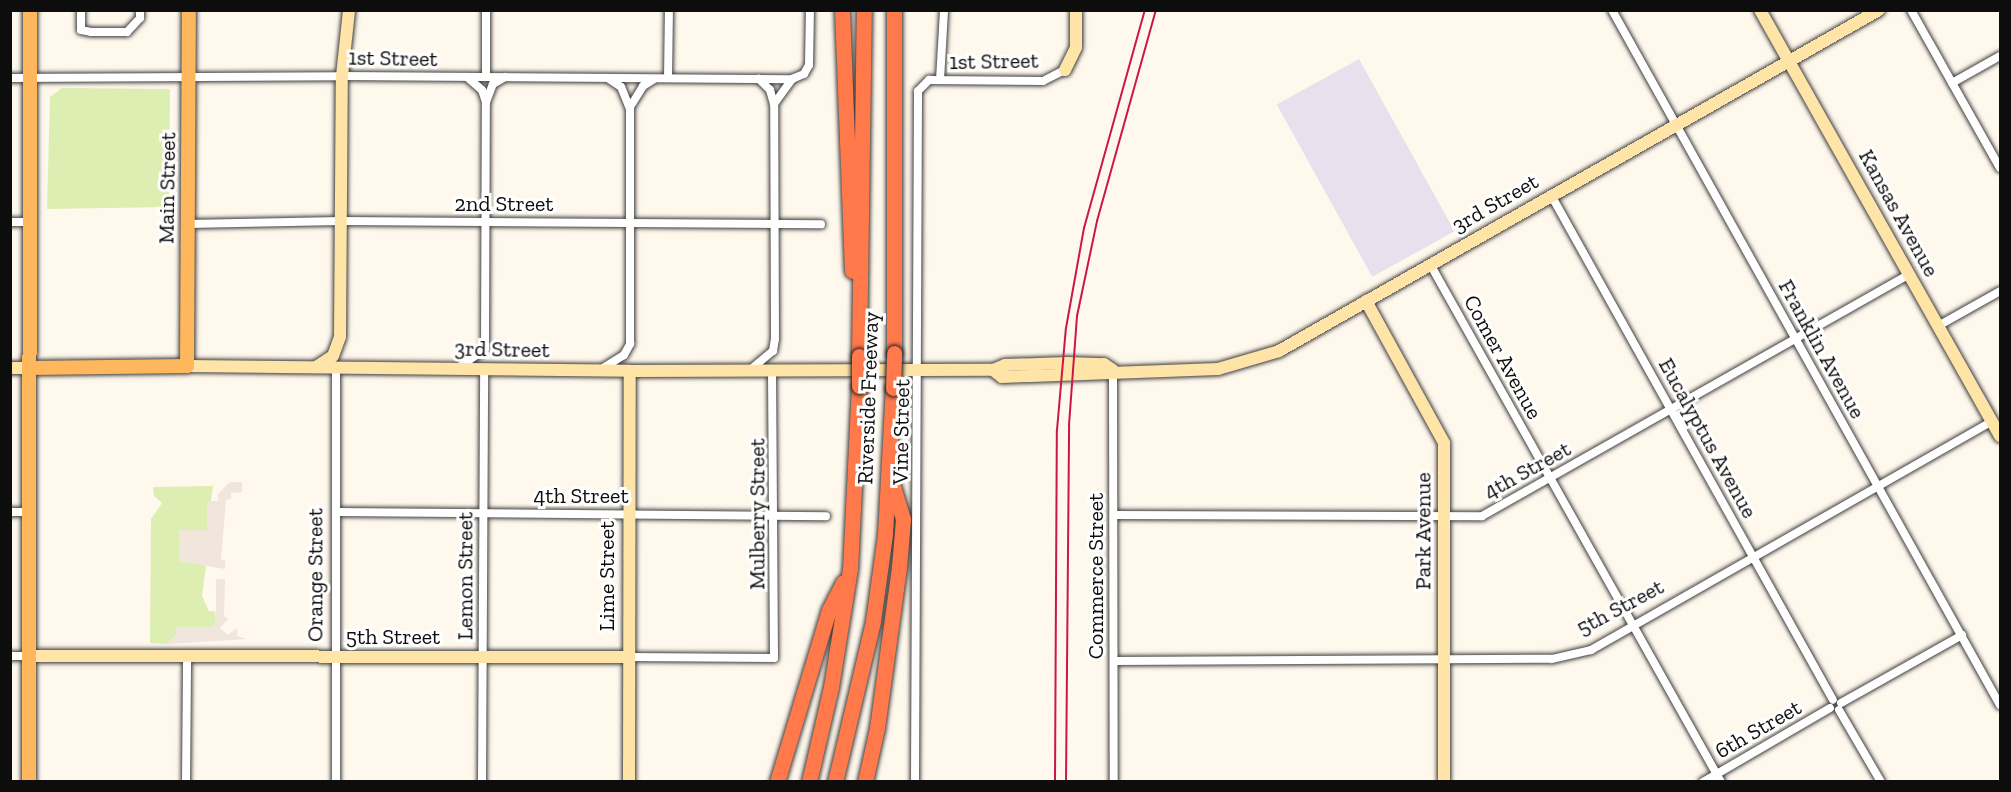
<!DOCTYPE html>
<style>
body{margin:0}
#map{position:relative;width:2011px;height:792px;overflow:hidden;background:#fff8ed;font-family:"Zilla Slab",serif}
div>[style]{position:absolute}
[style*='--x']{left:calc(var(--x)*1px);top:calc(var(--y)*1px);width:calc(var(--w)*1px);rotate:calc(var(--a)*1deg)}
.industrial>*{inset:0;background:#e9e0ed;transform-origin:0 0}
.green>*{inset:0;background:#ddeeb2}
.plaza>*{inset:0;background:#f0e6db}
.roads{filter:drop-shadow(0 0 2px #404040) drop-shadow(0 0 2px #404040)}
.street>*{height:8px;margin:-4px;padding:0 4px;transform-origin:4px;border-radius:4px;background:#fff}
.secondary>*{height:12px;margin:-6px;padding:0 6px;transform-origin:6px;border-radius:6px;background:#ffe4a8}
.primary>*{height:14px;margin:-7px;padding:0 7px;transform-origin:7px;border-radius:7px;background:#ffb75d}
.highway>*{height:15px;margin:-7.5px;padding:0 7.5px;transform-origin:7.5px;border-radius:7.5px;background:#ff794b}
.rail>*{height:2px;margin:-1px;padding:0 1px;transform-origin:1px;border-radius:1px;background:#cc1643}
.bridges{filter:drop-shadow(0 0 2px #1e1e1e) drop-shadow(0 0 2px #1e1e1e)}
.highway-bridge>*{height:15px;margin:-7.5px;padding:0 7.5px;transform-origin:7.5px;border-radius:7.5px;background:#ff794b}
span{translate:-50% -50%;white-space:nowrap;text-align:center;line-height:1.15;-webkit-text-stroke:6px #fff;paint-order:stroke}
.street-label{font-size:22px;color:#0d0d0d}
.frame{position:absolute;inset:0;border:12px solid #0d0d0d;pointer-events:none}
</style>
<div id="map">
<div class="industrial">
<i style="left:1359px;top:59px;width:197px;height:94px;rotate:61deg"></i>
</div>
<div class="green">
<i style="clip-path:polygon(62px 88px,170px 89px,169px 207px,47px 209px,50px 97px)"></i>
<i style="clip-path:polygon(213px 486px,211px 501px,207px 501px,207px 530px,180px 561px,199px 561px,206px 566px,202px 596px,209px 611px,215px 611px,216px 623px,212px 627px,176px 627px,176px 635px,167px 644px,150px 643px,151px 519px,162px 503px,154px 496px,153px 487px)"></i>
</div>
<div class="plaza">
<i style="clip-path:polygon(230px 482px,242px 482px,242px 492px,231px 493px,231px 499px,226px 500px,221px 560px,225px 560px,225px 569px,179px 561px,179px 530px,207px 530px,207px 501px,218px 501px,218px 494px)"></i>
<i style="clip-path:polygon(216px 579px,225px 579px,224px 616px,228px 619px,220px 628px,228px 635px,237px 628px,237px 636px,246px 639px,167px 644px,176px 635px,176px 627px,211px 627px,216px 623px)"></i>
</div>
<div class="roads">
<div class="street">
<i style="--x:81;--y:10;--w:20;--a:90"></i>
<i style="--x:81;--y:30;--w:10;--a:11"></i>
<i style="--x:91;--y:32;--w:36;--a:0"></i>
<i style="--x:127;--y:32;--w:19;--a:-47"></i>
<i style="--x:140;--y:18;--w:8;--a:-90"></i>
<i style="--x:1612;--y:10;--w:796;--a:60.83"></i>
<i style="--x:1911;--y:10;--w:181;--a:60.6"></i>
<i style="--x:467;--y:77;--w:20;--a:41"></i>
<i style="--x:482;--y:90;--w:13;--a:72"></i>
<i style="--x:486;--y:77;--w:67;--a:-90"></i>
<i style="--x:10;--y:78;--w:332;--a:-0.3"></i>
<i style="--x:342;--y:76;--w:450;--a:0.4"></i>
<i style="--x:792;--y:79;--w:13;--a:-23"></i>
<i style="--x:804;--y:74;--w:10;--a:-61"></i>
<i style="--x:809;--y:65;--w:55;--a:-89"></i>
<i style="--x:668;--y:78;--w:68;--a:-89.2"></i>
<i style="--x:940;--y:80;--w:70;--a:-86.7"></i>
<i style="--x:1952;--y:83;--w:55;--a:-29.4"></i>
<i style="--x:774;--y:104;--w:31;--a:-54"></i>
<i style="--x:630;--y:107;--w:25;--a:-58"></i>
<i style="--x:643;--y:86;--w:13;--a:-32"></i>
<i style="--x:1551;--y:195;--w:578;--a:60.82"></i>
<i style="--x:10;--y:222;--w:20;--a:0"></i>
<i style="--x:187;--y:224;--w:154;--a:-1.1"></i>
<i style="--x:341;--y:221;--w:480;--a:0.4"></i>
<i style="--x:1430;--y:264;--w:594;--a:60.67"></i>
<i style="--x:1938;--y:326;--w:71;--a:-29.4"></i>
<i style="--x:458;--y:368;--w:33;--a:-35"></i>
<i style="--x:485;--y:349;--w:247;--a:-89.8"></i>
<i style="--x:486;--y:102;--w:19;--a:-69"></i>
<i style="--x:493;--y:84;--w:14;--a:-30"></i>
<i style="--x:600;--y:370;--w:28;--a:-32"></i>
<i style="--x:624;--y:355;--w:13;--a:-61"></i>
<i style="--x:630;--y:344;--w:235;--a:-90"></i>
<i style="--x:630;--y:109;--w:24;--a:-112"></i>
<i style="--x:621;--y:87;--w:14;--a:-146"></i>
<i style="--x:750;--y:370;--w:30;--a:-40"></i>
<i style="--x:773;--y:351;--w:12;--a:-81"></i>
<i style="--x:775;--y:339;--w:235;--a:-90.2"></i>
<i style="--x:774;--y:104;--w:15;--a:-106"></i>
<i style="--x:770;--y:90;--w:16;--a:-135"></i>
<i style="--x:1113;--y:370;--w:412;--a:89.9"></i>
<i style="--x:10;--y:512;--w:19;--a:0"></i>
<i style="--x:336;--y:512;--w:490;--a:0.5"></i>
<i style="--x:1114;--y:515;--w:368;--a:0.2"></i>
<i style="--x:1482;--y:516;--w:491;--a:-29.5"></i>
<i style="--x:10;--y:656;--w:19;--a:0"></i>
<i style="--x:628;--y:657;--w:146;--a:0.4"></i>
<i style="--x:774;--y:658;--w:288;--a:-90.4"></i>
<i style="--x:1114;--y:661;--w:438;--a:-0.3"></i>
<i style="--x:1552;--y:659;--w:40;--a:-13"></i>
<i style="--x:1591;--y:650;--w:462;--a:-29.7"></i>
<i style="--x:1841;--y:703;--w:139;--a:-29.3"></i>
<i style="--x:1839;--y:710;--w:83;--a:59.7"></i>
<i style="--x:186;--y:782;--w:125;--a:-89.5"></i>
<i style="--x:336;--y:782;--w:415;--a:-90"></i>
<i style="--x:482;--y:782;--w:411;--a:-89.7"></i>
<i style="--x:915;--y:782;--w:691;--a:-89.75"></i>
<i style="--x:918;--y:91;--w:16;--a:-45"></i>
<i style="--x:929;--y:80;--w:114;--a:0.5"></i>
<i style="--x:1043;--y:81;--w:25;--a:-27"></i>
<i style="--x:1703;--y:782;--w:147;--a:-30.2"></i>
</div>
<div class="secondary">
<i style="--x:1760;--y:10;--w:489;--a:60.6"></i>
<i style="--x:1065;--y:70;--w:25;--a:-64"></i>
<i style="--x:1076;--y:47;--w:37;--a:-90"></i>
<i style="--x:1366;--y:301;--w:162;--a:61.2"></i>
<i style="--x:1444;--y:443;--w:339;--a:90"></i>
<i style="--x:187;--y:366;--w:443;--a:0.6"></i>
<i style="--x:630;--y:371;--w:363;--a:-0.2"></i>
<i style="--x:993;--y:370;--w:13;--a:-23"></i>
<i style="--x:1005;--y:365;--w:62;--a:-1.8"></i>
<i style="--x:1067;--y:363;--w:37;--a:2"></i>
<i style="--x:1104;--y:364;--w:11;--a:34"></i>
<i style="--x:316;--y:367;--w:20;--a:-33"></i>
<i style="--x:333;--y:356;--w:20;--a:-70"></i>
<i style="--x:340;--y:337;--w:261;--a:-89.6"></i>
<i style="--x:342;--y:76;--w:66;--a:-83.9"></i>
<i style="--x:10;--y:368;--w:19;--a:0"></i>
<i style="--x:993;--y:370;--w:11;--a:38"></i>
<i style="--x:1002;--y:377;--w:216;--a:-2.1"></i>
<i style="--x:1218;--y:369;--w:64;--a:-16.4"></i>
<i style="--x:1279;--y:351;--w:690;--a:-29.61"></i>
<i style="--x:29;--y:656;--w:599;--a:0.1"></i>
<i style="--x:629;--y:782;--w:411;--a:-89.9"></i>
</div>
<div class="primary">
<i style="--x:29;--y:368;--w:158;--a:-0.7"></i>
<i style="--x:187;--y:366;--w:356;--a:-89.7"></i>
<i style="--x:29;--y:782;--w:772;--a:-89.93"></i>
</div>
<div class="highway">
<i style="--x:842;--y:10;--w:261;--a:87.8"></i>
<i style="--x:894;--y:10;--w:343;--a:90"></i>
<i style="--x:859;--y:356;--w:346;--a:-89.2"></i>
<i style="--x:777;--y:782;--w:180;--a:-73.2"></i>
<i style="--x:829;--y:610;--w:31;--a:-63"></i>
<i style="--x:809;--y:782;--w:98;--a:-77"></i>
<i style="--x:831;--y:687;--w:120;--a:-80.9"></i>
<i style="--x:850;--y:569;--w:183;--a:-87.2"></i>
<i style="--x:835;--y:782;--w:165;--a:-76.7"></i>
<i style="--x:873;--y:621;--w:88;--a:-82.1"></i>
<i style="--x:885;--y:534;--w:146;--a:-86.9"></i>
<i style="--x:865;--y:782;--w:55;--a:-77.5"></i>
<i style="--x:877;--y:728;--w:162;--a:-82.2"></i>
<i style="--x:899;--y:567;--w:48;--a:-85.2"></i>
<i style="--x:903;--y:519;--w:38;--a:-107"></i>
</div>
</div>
<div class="rail">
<i style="--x:1055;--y:782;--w:352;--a:-89.7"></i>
<i style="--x:1057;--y:430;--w:102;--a:-85"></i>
<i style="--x:1066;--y:328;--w:102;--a:-79.8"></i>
<i style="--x:1084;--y:228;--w:226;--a:-74.4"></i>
<i style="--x:1066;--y:782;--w:357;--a:-89.5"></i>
<i style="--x:1069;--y:425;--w:109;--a:-85.8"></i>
<i style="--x:1077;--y:316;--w:97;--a:-78.1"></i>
<i style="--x:1097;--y:221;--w:219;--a:-74.4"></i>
</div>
<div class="bridges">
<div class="highway-bridge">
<i style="--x:859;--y:356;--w:30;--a:90"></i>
<i style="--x:893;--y:388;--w:35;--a:-88"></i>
</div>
</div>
<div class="street-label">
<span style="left:393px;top:58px;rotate:1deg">1st Street</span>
<span style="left:994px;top:61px;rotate:-1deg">1st Street</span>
<span style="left:167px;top:188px;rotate:-89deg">Main Street</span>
<span style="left:1495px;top:203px;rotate:-30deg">3rd Street</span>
<span style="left:504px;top:204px">2nd Street</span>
<span style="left:1899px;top:213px;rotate:61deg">Kansas Avenue</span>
<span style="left:502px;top:349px;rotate:1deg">3rd Street</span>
<span style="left:1822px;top:349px;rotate:61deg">Franklin Avenue</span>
<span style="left:1503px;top:357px;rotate:61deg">Comer Avenue</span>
<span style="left:868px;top:398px;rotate:-88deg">Riverside Freeway</span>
<span style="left:901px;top:432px;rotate:-89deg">Vine Street</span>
<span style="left:1708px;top:438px;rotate:61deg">Eucalyptus Avenue</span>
<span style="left:1527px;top:470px;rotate:-29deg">4th Street</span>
<span style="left:581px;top:496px">4th Street</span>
<span style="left:757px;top:514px;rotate:-90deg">Mulberry Street</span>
<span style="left:1423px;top:531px;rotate:-90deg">Park Avenue</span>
<span style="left:315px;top:575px;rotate:-90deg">Orange Street</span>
<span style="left:465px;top:576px;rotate:-90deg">Lemon Street</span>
<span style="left:607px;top:576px;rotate:-90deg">Lime Street</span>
<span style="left:1096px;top:576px;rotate:-90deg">Commerce Street</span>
<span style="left:1620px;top:607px;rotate:-28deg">5th Street</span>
<span style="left:393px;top:637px">5th Street</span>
<span style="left:1758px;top:729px;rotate:-30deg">6th Street</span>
</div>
<div class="frame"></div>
</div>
